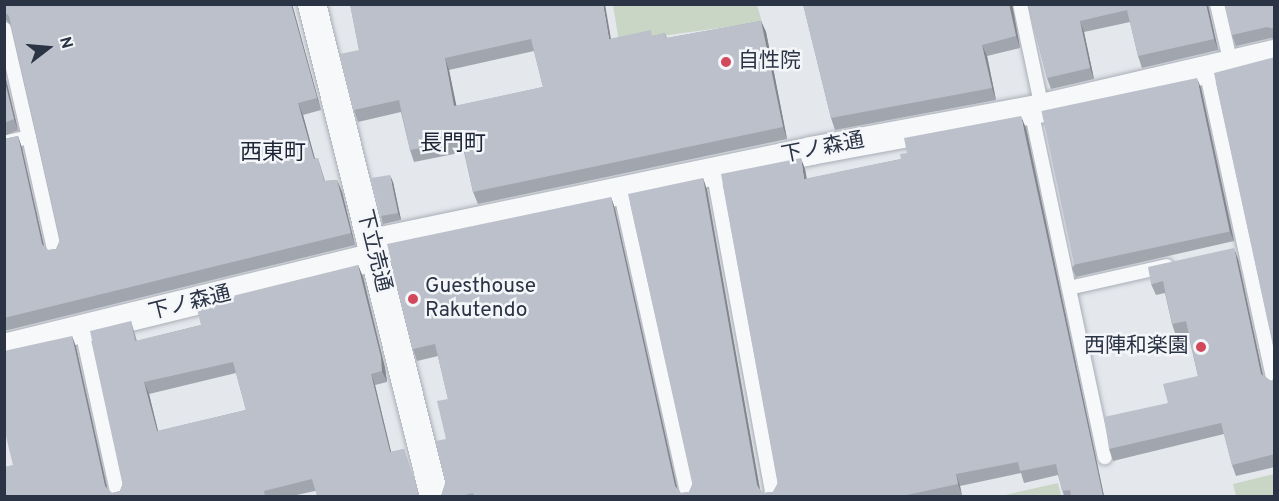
<!DOCTYPE html>
<meta charset="utf-8">
<style>
body{margin:0}
#map{position:relative;width:1279px;height:501px;overflow:hidden;background:#e4e7ec;font-family:Overpass,"Noto Sans JP",sans-serif}
div>[style]{position:absolute}
[style*='--x']{left:calc(var(--x)*1px);top:calc(var(--y)*1px);width:calc(var(--w)*1px);rotate:calc(var(--a)*1deg)}
.green>*{inset:0;background:#c9d6c5}
.roads{filter:drop-shadow(0 0 2px #a9aeb7) drop-shadow(0 0 2px #a9aeb7)}
.service>*{height:14px;margin:-7px;padding:0 7px;transform-origin:7px;border-radius:7px;background:#f7f8fa}
.minor>*{height:28px;margin:-14px;padding:0 14px;transform-origin:14px;border-radius:14px;background:#f7f8fa}
.wall>*{inset:0;background:#a1a5ae}
.shaded-wall>*{inset:0;background:#83868d}
.building>*{inset:0;background:#bbc0ca;transform-origin:0 0}
.dots>*{width:16px;height:16px;translate:-50% -50%;box-sizing:border-box;border:3px solid #f4f6f9;border-radius:50%}
span{translate:-50% -50%;white-space:nowrap;text-align:center;line-height:1.15;-webkit-text-stroke:5px #f4f6f9;paint-order:stroke}
.poi-label{font-size:21px;color:#2b3445}
.left{translate:0 -50%;text-align:left}
.right{translate:-100% -50%;text-align:right}
.street-label{font-size:21px;color:#2b3445}
.neighbourhood-label{font-size:22px;color:#1d2536}
.frame{position:absolute;inset:0;border:6px solid #2b3445;pointer-events:none}
.north{position:absolute;left:18px;top:18px;width:60px;height:60px;-webkit-text-stroke:4px #f4f6f9;paint-order:stroke;rotate:74deg;font-size:16px;font-weight:700;line-height:24px;text-align:center;color:#2b3445}
.north::after{content:'';display:block;margin:auto;width:21px;height:27px;background:#2b3445;clip-path:polygon(50% 0,100% 100%,50% 72%,0 100%)}
</style>
<div id="map">
<div class="green">
<i style="clip-path:polygon(613px 5px,757px 5px,762px 22px,619px 42px)"></i>
<i style="clip-path:polygon(1274px 474px,1274px 496px,1236px 496px,1233px 484px)"></i>
<i style="clip-path:polygon(1058px 483px,1061px 496px,1001px 496px)"></i>
</div>
<div class="roads">
<div class="service">
<i style="--x:1020;--y:4;--w:106;--a:78.1"></i>
<i style="--x:1217;--y:4;--w:62;--a:76.9"></i>
<i style="--x:4;--y:29;--w:111;--a:77"></i>
<i style="--x:29;--y:137;--w:26;--a:167"></i>
<i style="--x:1206;--y:70;--w:320;--a:77.7"></i>
<i style="--x:1031;--y:110;--w:355;--a:78"></i>
<i style="--x:29;--y:137;--w:119;--a:77.4"></i>
<i style="--x:713;--y:170;--w:331;--a:79.6"></i>
<i style="--x:773;--y:496;--w:3;--a:180"></i>
<i style="--x:620;--y:190;--w:313;--a:77.5"></i>
<i style="--x:1069;--y:288;--w:100;--a:-12.7"></i>
<i style="--x:82;--y:331;--w:169;--a:77.7"></i>
</div>
<div class="minor">
<i style="--x:312;--y:4;--w:507;--a:76.07"></i>
<i style="--x:371;--y:243;--w:450;--a:-11.8"></i>
<i style="--x:811;--y:151;--w:235;--a:-10.5"></i>
<i style="--x:1042;--y:108;--w:238;--a:-13.1"></i>
<i style="--x:4;--y:348;--w:381;--a:-13.8"></i>
</div>
</div>
<div class="wall">
<i style="clip-path:polygon(4px 4px,292px 4px,321px 110px,303px 115px,315px 159px,318px 158px,325px 181px,337px 180px,342px 192px,355px 245px,4px 331px,4px 139px,18px 136px,22px 148px,44px 246px,48px 250px,56px 249px,60px 240px,11px 25px,6px 20px,4px 21px)"></i>
<i style="clip-path:polygon(evenodd,350px 4px,611px 39px,653px 36px,665px 33px,667px 38px,761px 21px,766px 32px,787px 139px,478px 204px,473px 192px,464px 152px,414px 162px,410px 150px,401px 112px,358px 122px,354px 110px,359px 50px,350px 4px,534px 51px,543px 87px,456px 106px,449px 70px,534px 51px)"></i>
<i style="clip-path:polygon(803px 4px,1012px 4px,1020px 48px,987px 56px,996px 100px,835px 130px,831px 118px)"></i>
<i style="clip-path:polygon(1028px 4px,1209px 4px,1208px 5px,1218px 50px,1142px 68px,1138px 56px,1130px 22px,1084px 32px,1094px 79px,1051px 89px,1047px 78px)"></i>
<i style="clip-path:polygon(1275px 4px,1275px 39px,1271px 38px,1236px 46px,1232px 35px)"></i>
<i style="clip-path:polygon(4px 71px,18px 130px,4px 136px)"></i>
<i style="clip-path:polygon(1201px 88px,1234px 241px,1076px 277px,1072px 268px)"></i>
<i style="clip-path:polygon(1026px 128px,1104px 496px,1064px 496px,1058px 475px,1024px 483px,1021px 473px,960px 486px,962px 496px,441px 496px,446px 481px,446px 439px,448px 399px,438px 356px,417px 361px,413px 349px,611px 197px,615px 209px,677px 489px,681px 493px,689px 492px,693px 483px,703px 178px,707px 190px,760px 489px,762px 493px,773px 492px,778px 483px,805px 169px,806px 179px,901px 159px)"></i>
<i style="clip-path:polygon(393px 182px,401px 220px,383px 224px,381px 216px)"></i>
<i style="clip-path:polygon(1238px 259px,1263px 375px,1271px 381px,1275px 378px,1275px 467px,1236px 476px,1232px 465px,1224px 434px,1113px 461px,1109px 449px,1168px 403px,1198px 376px,1188px 333px,1176px 336px,1172px 324px,1165px 293px,1156px 295px,1151px 284px)"></i>
<i style="clip-path:polygon(evenodd,358px 265px,363px 277px,385px 368px,387px 382px,375px 385px,391px 452px,404px 449px,419px 496px,315px 491px,292px 496px,4px 496px,13px 465px,72px 336px,76px 347px,107px 489px,112px 493px,120px 491px,123px 483px,131px 321px,137px 341px,201px 325px,358px 265px,236px 373px,246px 410px,158px 431px,149px 394px,236px 373px)"></i>
</div>
<div class="shaded-wall">
<i style="clip-path:polygon(291px 4px,292px 4px,321px 110px,317px 98px)"></i>
<i style="clip-path:polygon(603px 4px,605px 4px,613px 51px,609px 39px)"></i>
<i style="clip-path:polygon(1009px 4px,1012px 4px,1020px 48px,1016px 36px)"></i>
<i style="clip-path:polygon(1206px 4px,1209px 4px,1208px 5px,1218px 50px,1214px 39px)"></i>
<i style="clip-path:polygon(761px 21px,766px 32px,787px 139px,783px 127px)"></i>
<i style="clip-path:polygon(1080px 21px,1084px 32px,1094px 79px,1090px 68px)"></i>
<i style="clip-path:polygon(982px 45px,987px 56px,996px 100px,992px 88px)"></i>
<i style="clip-path:polygon(445px 58px,449px 70px,459px 118px,454px 106px)"></i>
<i style="clip-path:polygon(4px 71px,18px 130px,14px 119px,4px 78px)"></i>
<i style="clip-path:polygon(1197px 78px,1201px 88px,1234px 241px,1230px 232px)"></i>
<i style="clip-path:polygon(298px 103px,303px 115px,318px 170px,314px 159px)"></i>
<i style="clip-path:polygon(1021px 116px,1026px 128px,1104px 496px,1103px 496px)"></i>
<i style="clip-path:polygon(18px 136px,22px 148px,46px 255px,42px 244px)"></i>
<i style="clip-path:polygon(801px 158px,805px 169px,809px 190px,804px 179px)"></i>
<i style="clip-path:polygon(390px 175px,393px 182px,401px 220px,398px 213px)"></i>
<i style="clip-path:polygon(703px 178px,707px 190px,761px 496px,757px 485px)"></i>
<i style="clip-path:polygon(337px 180px,342px 192px,355px 245px,351px 233px)"></i>
<i style="clip-path:polygon(611px 197px,615px 209px,679px 496px,675px 486px)"></i>
<i style="clip-path:polygon(1234px 248px,1238px 259px,1265px 385px,1261px 374px)"></i>
<i style="clip-path:polygon(358px 265px,363px 277px,385px 368px,387px 382px,382px 371px)"></i>
<i style="clip-path:polygon(72px 336px,76px 347px,109px 496px,105px 486px)"></i>
<i style="clip-path:polygon(371px 374px,375px 385px,394px 464px,390px 452px)"></i>
<i style="clip-path:polygon(144px 382px,149px 394px,161px 443px,157px 431px)"></i>
<i style="clip-path:polygon(956px 474px,960px 486px,962px 496px,958px 484px)"></i>
</div>
<div class="building">
<i style="clip-path:polygon(4px 4px,291px 4px,317px 98px,298px 103px,314px 159px,318px 158px,324px 181px,337px 180px,351px 233px,4px 318px,4px 139px,18px 136px,42px 244px,48px 250px,56px 249px,60px 240px,9px 16px,4px 11px)"></i>
<i style="clip-path:polygon(evenodd,350px 4px,603px 4px,609px 39px,651px 30px,652px 36px,665px 33px,666px 38px,761px 21px,783px 127px,473px 192px,462px 140px,410px 150px,399px 100px,354px 110px,340px 54px,359px 50px,350px 4px,531px 39px,543px 87px,454px 106px,445px 58px,531px 39px)"></i>
<i style="clip-path:polygon(803px 4px,1009px 4px,1016px 36px,982px 45px,992px 88px,831px 118px)"></i>
<i style="clip-path:polygon(1028px 4px,1206px 4px,1214px 39px,1138px 56px,1127px 10px,1080px 21px,1090px 68px,1047px 78px)"></i>
<i style="clip-path:polygon(1225px 4px,1275px 4px,1275px 29px,1267px 27px,1232px 35px)"></i>
<i style="clip-path:polygon(1275px 57px,1275px 355px,1214px 73px)"></i>
<i style="clip-path:polygon(4px 78px,14px 119px,4px 123px)"></i>
<i style="left:1197px;top:78px;width:157px;height:159px;rotate:78deg"></i>
<i style="clip-path:polygon(1021px 116px,1103px 496px,1071px 496px,1070px 490px,1062px 491px,1056px 464px,1020px 471px,1018px 462px,956px 474px,958px 484px,902px 496px,474px 496px,473px 493px,460px 496px,441px 496px,446px 481px,436px 441px,446px 439px,437px 401px,448px 399px,435px 344px,413px 349px,387px 244px,611px 197px,675px 486px,681px 493px,689px 492px,693px 483px,628px 194px,703px 178px,757px 485px,762px 493px,773px 492px,778px 483px,721px 174px,801px 158px,804px 179px,901px 159px,900px 154px,907px 153px,904px 138px)"></i>
<i style="clip-path:polygon(390px 175px,398px 213px,381px 216px,371px 178px)"></i>
<i style="clip-path:polygon(1234px 248px,1261px 374px,1271px 381px,1275px 378px,1275px 454px,1232px 465px,1221px 423px,1109px 449px,1104px 417px,1168px 403px,1163px 384px,1198px 376px,1186px 321px,1172px 324px,1163px 281px,1151px 284px,1148px 267px)"></i>
<i style="clip-path:polygon(evenodd,358px 265px,381px 357px,382px 371px,371px 374px,390px 452px,404px 449px,419px 496px,317px 496px,312px 479px,264px 491px,265px 496px,4px 496px,4px 467px,13px 465px,4px 428px,4px 351px,72px 336px,105px 486px,112px 493px,120px 491px,123px 483px,90px 331px,131px 321px,135px 341px,201px 325px,196px 305px,358px 265px,233px 362px,246px 410px,157px 431px,144px 382px,233px 362px)"></i>
</div>
<div class="dots">
<i style="left:726px;top:62px;background:#d1495b"></i>
<i style="left:413px;top:299px;background:#d1495b"></i>
<i style="left:1201px;top:347px;background:#d1495b"></i>
</div>
<div class="poi-label">
<span class="left" style="left:738px;top:62px">自性院</span>
<span class="left" style="left:425px;top:299px">Guesthouse<br>Rakutendo</span>
<span class="right" style="left:1189px;top:347px">西陣和楽園</span>
</div>
<div class="street-label">
<span style="left:823px;top:149px;rotate:-11deg">下ノ森通</span>
<span style="left:373px;top:251px;rotate:76deg">下立売通</span>
<span style="left:190px;top:304px;rotate:-14deg">下ノ森通</span>
</div>
<div class="neighbourhood-label">
<span style="left:453px;top:145px">長門町</span>
<span style="left:273px;top:154px">西東町</span>
</div>
<div class="frame"></div>
<div class="north">N</div>
</div>
